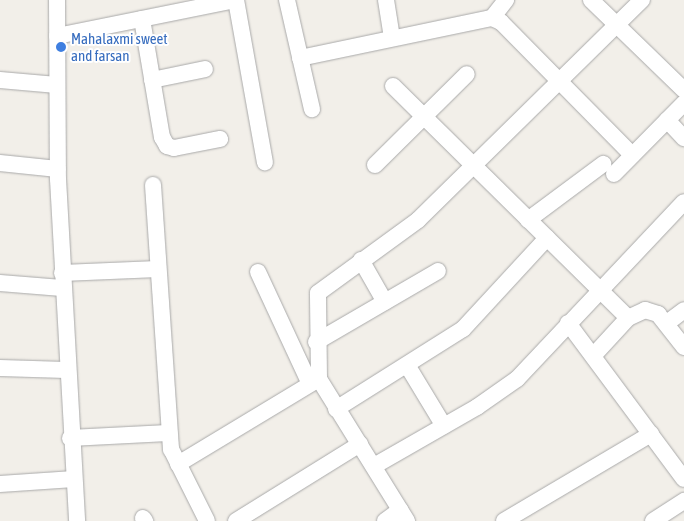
<!DOCTYPE html>
<style>
body{margin:0}
#map{position:relative;width:684px;height:521px;overflow:hidden;background:#f2efe9;font-family:"Asap Condensed",sans-serif}
div>[style]{position:absolute}
[style*='--x']{left:calc(var(--x)*1px);top:calc(var(--y)*1px);width:calc(var(--w)*1px);rotate:calc(var(--a)*1deg)}
.roads{filter:drop-shadow(0 0 1px #a9a9a9) drop-shadow(0 0 1px #a9a9a9)}
.street>*{height:16px;margin:-8px;padding:0 8px;transform-origin:8px;border-radius:8px;background:#fff}
.dots>*{width:14px;height:14px;translate:-50% -50%;box-sizing:border-box;border:2px solid #fff;border-radius:50%}
span{translate:-50% -50%;white-space:nowrap;text-align:center;line-height:1.15;-webkit-text-stroke:4px #fff;paint-order:stroke}
.shop-label{font-size:15px;color:#366cbe}
.left{translate:0 -50%;text-align:left}
</style>
<div id="map">
<div class="roads">
<div class="street">
<i style="--x:57;--y:0;--w:179;--a:89.7"></i>
<i style="--x:58;--y:179;--w:343;--a:86.8"></i>
<i style="--x:236;--y:0;--w:165;--a:79.9"></i>
<i style="--x:287;--y:0;--w:112;--a:77.1"></i>
<i style="--x:386;--y:0;--w:38;--a:81"></i>
<i style="--x:591;--y:0;--w:129;--a:44.1"></i>
<i style="--x:492;--y:18;--w:23;--a:-52"></i>
<i style="--x:142;--y:19;--w:120;--a:80.4"></i>
<i style="--x:162;--y:137;--w:10;--a:61"></i>
<i style="--x:167;--y:146;--w:7;--a:16"></i>
<i style="--x:174;--y:148;--w:47;--a:-11.1"></i>
<i style="--x:57;--y:36;--w:182;--a:-11.4"></i>
<i style="--x:300;--y:58;--w:196;--a:-11.8"></i>
<i style="--x:492;--y:18;--w:10;--a:24"></i>
<i style="--x:501;--y:22;--w:187;--a:45.4"></i>
<i style="--x:0;--y:80;--w:57;--a:5"></i>
<i style="--x:152;--y:80;--w:54;--a:-11.7"></i>
<i style="--x:393;--y:86;--w:330;--a:44.6"></i>
<i style="--x:667;--y:120;--w:25;--a:47"></i>
<i style="--x:0;--y:163;--w:58;--a:5.9"></i>
<i style="--x:375;--y:165;--w:129;--a:-44.7"></i>
<i style="--x:614;--y:174;--w:100;--a:-45.4"></i>
<i style="--x:153;--y:185;--w:265;--a:86.1"></i>
<i style="--x:171;--y:449;--w:80;--a:63.4"></i>
<i style="--x:528;--y:220;--w:94;--a:-36.7"></i>
<i style="--x:361;--y:260;--w:48;--a:60.3"></i>
<i style="--x:258;--y:272;--w:123;--a:65.1"></i>
<i style="--x:62;--y:273;--w:96;--a:-2.4"></i>
<i style="--x:0;--y:283;--w:62;--a:4.6"></i>
<i style="--x:568;--y:323;--w:194;--a:53.4"></i>
<i style="--x:667;--y:323;--w:21;--a:-37"></i>
<i style="--x:316;--y:342;--w:141;--a:-30.2"></i>
<i style="--x:593;--y:356;--w:52;--a:-47.4"></i>
<i style="--x:628;--y:318;--w:19;--a:-25"></i>
<i style="--x:645;--y:310;--w:14;--a:17"></i>
<i style="--x:658;--y:314;--w:42;--a:51.8"></i>
<i style="--x:407;--y:365;--w:71;--a:58.8"></i>
<i style="--x:0;--y:368;--w:66;--a:1.7"></i>
<i style="--x:336;--y:409;--w:150;--a:-32.2"></i>
<i style="--x:463;--y:329;--w:124;--a:-47.3"></i>
<i style="--x:70;--y:438;--w:98;--a:-2.9"></i>
<i style="--x:178;--y:464;--w:165;--a:-31.1"></i>
<i style="--x:374;--y:466;--w:119;--a:-29.8"></i>
<i style="--x:477;--y:407;--w:49;--a:-35"></i>
<i style="--x:517;--y:379;--w:243;--a:-46.7"></i>
<i style="--x:0;--y:484;--w:74;--a:-3.9"></i>
<i style="--x:143;--y:518;--w:4;--a:56"></i>
<i style="--x:236;--y:521;--w:146;--a:-31.8"></i>
<i style="--x:385;--y:521;--w:19;--a:-36"></i>
<i style="--x:407;--y:521;--w:167;--a:-121.8"></i>
<i style="--x:319;--y:379;--w:86;--a:-90.7"></i>
<i style="--x:318;--y:293;--w:124;--a:-36.1"></i>
<i style="--x:418;--y:220;--w:314;--a:-44.5"></i>
<i style="--x:504;--y:521;--w:171;--a:-30.6"></i>
<i style="--x:653;--y:521;--w:37;--a:-33"></i>
</div>
</div>
<div class="dots">
<i style="left:61px;top:47px;background:#3f7fe0"></i>
</div>
<div class="shop-label">
<span class="left" style="left:71px;top:47px">Mahalaxmi sweet<br>and farsan</span>
</div>
</div>
